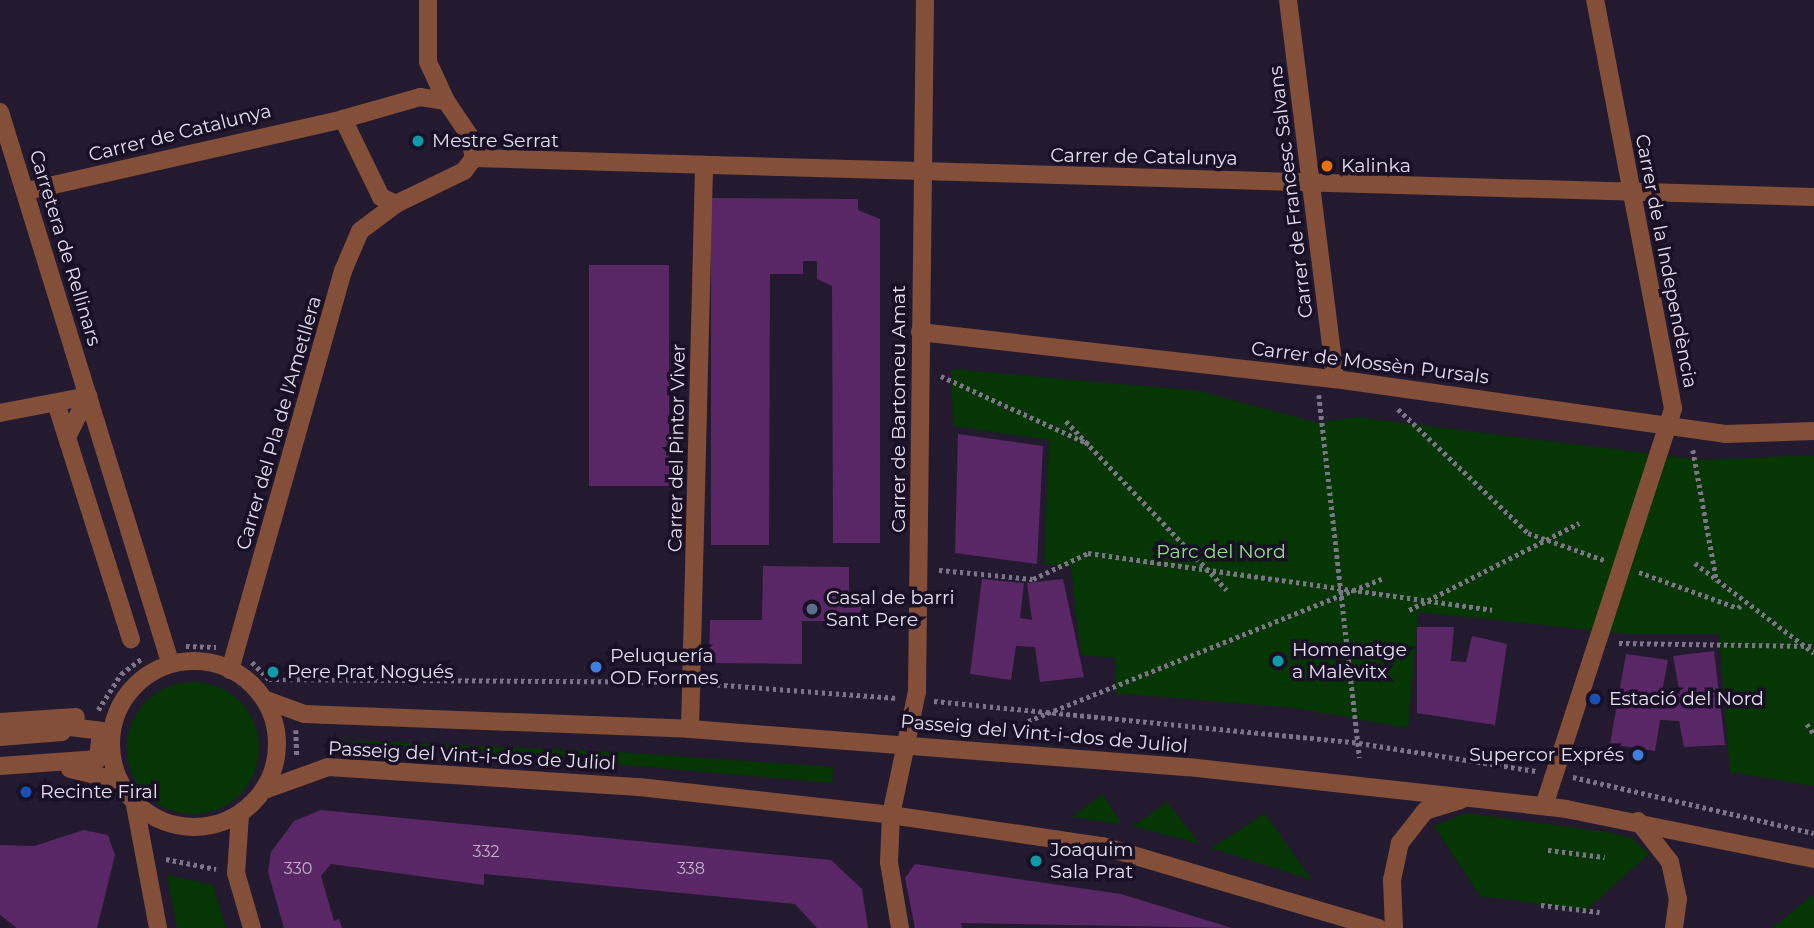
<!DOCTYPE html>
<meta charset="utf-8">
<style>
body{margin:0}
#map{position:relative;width:1814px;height:928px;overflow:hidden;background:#231a30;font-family:Montserrat,sans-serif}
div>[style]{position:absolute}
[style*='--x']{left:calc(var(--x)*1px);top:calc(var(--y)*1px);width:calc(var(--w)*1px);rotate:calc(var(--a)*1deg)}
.green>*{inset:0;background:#053603}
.round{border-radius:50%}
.building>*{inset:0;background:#592666;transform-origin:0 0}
.path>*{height:4.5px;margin-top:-2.25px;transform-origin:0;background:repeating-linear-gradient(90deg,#7c7487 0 3.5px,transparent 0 7px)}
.minor>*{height:18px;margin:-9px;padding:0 9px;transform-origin:9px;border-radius:9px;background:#844f38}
.minor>.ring{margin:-9px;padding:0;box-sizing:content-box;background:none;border:18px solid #844f38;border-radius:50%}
.dots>*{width:19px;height:19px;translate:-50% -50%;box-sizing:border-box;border:4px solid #191026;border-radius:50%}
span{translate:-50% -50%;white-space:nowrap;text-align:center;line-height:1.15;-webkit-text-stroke:7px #191026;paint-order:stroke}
.number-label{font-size:16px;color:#c1b1cc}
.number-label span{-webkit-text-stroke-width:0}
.street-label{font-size:19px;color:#e4dfee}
.poi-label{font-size:19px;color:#e4dfee}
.left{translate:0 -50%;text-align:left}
.right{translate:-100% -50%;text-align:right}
.park-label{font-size:19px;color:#8ee186}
</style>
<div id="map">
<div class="green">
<i style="clip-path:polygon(951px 369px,1199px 391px,1318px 423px,1356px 417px,1702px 460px,1814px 455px,1814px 786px,1730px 772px,1719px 634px,1628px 634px,1418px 612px,1408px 728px,1295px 708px,1115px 693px,1116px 658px,1081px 655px,1071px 567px,1044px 564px,1049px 440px,953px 426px)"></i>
<i class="round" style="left:127px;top:682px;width:132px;height:132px"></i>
<i style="clip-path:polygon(323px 739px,618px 752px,833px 767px,832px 783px)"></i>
<i style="clip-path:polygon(1103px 794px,1121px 824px,1072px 817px)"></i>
<i style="clip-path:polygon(1167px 802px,1200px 844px,1133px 826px)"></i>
<i style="clip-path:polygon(1466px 813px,1606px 832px,1632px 838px,1649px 854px,1586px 910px,1480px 896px,1434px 826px)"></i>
<i style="clip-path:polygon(1264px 814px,1265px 814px,1312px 880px,1211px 848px)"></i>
<i style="clip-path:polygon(167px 875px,213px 885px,226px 928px,177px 928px)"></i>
<i style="clip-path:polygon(1814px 894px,1814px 928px,1772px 928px)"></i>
</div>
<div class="building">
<i style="clip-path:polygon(711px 198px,858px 199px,858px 210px,880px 219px,880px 543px,833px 543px,832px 286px,817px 279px,817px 261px,803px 261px,803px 274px,770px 274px,769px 545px,711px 545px)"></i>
<i style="left:589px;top:265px;width:80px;height:221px"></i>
<i style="clip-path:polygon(958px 434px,1043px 446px,1037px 564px,955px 553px)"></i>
<i style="clip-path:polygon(763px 566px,849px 567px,849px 597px,862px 597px,861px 621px,802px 621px,802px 664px,709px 663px,710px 620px,762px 620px)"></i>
<i style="clip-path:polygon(982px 579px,1024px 583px,1020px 618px,1032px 620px,1027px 583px,1063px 579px,1084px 677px,1040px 682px,1035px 647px,1016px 646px,1011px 680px,970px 674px)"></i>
<i style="clip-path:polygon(1417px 627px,1454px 627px,1451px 661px,1466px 662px,1472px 636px,1507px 644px,1495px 725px,1417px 713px)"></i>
<i style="clip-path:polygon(1714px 651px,1725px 745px,1684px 747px,1679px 721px,1660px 720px,1655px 751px,1610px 744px,1626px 654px,1668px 660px,1662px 692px,1680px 694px,1673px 656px)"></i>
<i style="clip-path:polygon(321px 810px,831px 860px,862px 889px,868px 928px,817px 928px,795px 904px,484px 874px,484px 885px,331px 864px,321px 876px,334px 921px,339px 919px,342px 928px,284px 928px,268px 872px,271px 852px,294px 821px)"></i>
<i style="clip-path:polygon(84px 830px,108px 835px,115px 855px,97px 928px,17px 928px,0 915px,0 845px,34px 846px)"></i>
<i style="clip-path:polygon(915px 864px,1121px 894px,1232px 928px,961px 923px,962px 928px,915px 928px,905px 878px)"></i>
</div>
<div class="path">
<i style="--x:941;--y:376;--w:163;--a:24.7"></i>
<i style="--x:1319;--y:395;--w:365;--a:83.6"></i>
<i style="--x:1398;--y:409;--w:180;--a:43.6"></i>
<i style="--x:1528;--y:533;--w:81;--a:19.6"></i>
<i style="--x:1066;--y:421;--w:233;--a:46.4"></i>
<i style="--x:1693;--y:450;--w:134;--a:79.7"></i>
<i style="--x:1695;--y:563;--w:149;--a:37.1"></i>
<i style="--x:939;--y:570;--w:94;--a:5.5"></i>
<i style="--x:1033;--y:579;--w:61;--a:-25.3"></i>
<i style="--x:1088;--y:553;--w:408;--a:8"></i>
<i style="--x:1639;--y:572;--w:105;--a:20"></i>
<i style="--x:1738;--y:608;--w:6;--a:-45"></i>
<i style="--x:1409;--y:610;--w:191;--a:-27.1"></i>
<i style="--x:1619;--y:643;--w:195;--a:0.9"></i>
<i style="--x:186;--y:646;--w:30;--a:2"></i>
<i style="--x:252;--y:662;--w:24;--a:45"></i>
<i style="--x:269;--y:679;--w:405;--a:0.4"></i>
<i style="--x:710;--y:684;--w:188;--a:4.3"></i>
<i style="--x:934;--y:701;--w:427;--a:5.6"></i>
<i style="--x:1359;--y:743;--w:179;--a:9"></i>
<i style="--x:98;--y:710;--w:43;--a:-57.4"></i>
<i style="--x:121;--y:674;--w:25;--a:-37"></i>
<i style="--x:1028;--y:721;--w:381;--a:-21.9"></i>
<i style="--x:1807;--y:724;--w:12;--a:55"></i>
<i style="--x:296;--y:730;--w:26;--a:88"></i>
<i style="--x:1573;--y:777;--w:247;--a:13.1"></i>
<i style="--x:1548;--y:850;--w:57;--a:7"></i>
<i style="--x:166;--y:859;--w:51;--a:11.3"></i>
<i style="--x:1541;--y:905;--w:59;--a:6.8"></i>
</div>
<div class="minor">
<i style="--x:428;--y:0;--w:62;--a:90"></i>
<i style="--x:428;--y:62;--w:43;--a:65.2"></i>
<i style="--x:1288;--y:0;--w:382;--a:82.9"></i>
<i style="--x:420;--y:97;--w:26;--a:9"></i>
<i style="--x:446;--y:101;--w:41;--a:55.9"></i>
<i style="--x:469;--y:135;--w:24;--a:78"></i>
<i style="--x:474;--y:158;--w:16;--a:128"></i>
<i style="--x:464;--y:171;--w:76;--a:154.1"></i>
<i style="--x:396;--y:204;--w:17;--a:-155"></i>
<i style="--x:381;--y:197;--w:87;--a:-116"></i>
<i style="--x:343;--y:119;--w:80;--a:-15.9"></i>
<i style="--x:0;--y:112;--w:576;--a:72.82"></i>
<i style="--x:474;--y:158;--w:1341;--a:1.67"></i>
<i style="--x:27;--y:191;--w:324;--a:-12.8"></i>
<i style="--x:920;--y:332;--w:418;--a:6.5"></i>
<i style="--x:1335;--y:379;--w:394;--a:8"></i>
<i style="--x:1725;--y:434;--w:89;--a:-1.9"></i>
<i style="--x:56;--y:403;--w:248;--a:72.4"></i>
<i style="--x:0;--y:413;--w:90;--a:-10.9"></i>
<i style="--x:67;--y:437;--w:46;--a:-62.9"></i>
<i class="ring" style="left:111px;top:661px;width:148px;height:148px"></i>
<i style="--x:230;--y:670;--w:415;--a:-74.2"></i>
<i style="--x:343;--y:271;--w:43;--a:-67"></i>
<i style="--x:360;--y:231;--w:45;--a:-36.9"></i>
<i style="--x:266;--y:700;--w:40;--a:20.2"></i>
<i style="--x:304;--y:714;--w:386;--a:2.2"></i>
<i style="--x:690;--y:729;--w:499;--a:4.4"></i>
<i style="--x:1188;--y:767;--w:380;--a:6.3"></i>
<i style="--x:1566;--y:809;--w:253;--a:11.4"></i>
<i style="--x:0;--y:722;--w:76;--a:-3.8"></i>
<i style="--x:690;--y:729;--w:562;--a:-88.57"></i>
<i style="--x:0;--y:737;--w:62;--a:-4.6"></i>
<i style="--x:62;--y:732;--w:6;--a:-90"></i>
<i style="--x:62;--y:726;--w:39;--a:7"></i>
<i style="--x:101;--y:731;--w:28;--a:96"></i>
<i style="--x:98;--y:759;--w:98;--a:175.9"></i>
<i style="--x:70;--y:769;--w:48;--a:13.2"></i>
<i style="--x:267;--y:789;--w:65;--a:-19.8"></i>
<i style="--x:328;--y:767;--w:312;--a:3.7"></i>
<i style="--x:639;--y:787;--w:254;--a:6.3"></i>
<i style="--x:891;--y:815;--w:213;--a:8.4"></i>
<i style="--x:1102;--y:846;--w:288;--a:16.5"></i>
<i style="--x:135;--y:805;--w:125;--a:79.4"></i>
<i style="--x:1544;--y:806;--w:418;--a:-72"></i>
<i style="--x:1673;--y:408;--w:415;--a:-100.8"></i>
<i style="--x:240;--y:815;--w:58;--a:93.9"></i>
<i style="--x:236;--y:873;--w:57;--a:73.8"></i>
<i style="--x:1638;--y:821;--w:52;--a:52"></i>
<i style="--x:1670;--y:862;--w:38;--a:78"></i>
<i style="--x:1678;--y:899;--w:29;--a:98"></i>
<i style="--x:900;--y:928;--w:67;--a:-99.5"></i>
<i style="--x:889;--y:862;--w:47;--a:-87.6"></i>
<i style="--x:891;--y:815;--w:126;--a:-78.1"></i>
<i style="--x:917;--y:692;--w:692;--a:-89.34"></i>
<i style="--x:1394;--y:928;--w:48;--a:-92.4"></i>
<i style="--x:1392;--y:880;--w:38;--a:-78"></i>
<i style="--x:1400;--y:843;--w:41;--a:-52"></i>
<i style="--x:1425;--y:811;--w:37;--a:-17"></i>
</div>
<div class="dots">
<i style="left:418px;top:141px;background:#0f9aa8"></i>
<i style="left:1327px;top:166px;background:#e8710a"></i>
<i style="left:812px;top:609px;background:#5c6f8a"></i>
<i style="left:1278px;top:661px;background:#0f9aa8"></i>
<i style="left:596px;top:667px;background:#3f7fe0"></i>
<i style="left:273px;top:672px;background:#0f9aa8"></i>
<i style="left:1595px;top:699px;background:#1a4fb4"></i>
<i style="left:1638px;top:755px;background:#3f7fe0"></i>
<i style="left:26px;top:792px;background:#1a4fb4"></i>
<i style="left:1036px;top:861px;background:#0f9aa8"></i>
</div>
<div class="number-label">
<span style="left:486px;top:852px">332</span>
<span style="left:298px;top:869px">330</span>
<span style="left:691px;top:869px">338</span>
</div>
<div class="street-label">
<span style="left:180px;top:133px;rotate:-14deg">Carrer de Catalunya</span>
<span style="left:1144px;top:157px;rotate:1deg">Carrer de Catalunya</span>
<span style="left:1291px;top:192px;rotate:-97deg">Carrer de Francesc Salvans</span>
<span style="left:65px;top:248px;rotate:73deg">Carretera de Rellinars</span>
<span style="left:1666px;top:261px;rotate:79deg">Carrer de la Independència</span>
<span style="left:1370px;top:363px;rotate:7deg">Carrer de Mossèn Pursals</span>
<span style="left:899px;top:409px;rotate:-90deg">Carrer de Bartomeu Amat</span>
<span style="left:279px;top:423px;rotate:-74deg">Carrer del Pla de l'Ametllera</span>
<span style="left:677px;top:448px;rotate:-89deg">Carrer del Pintor Viver</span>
<span style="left:1044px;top:734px;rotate:5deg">Passeig del Vint-i-dos de Juliol</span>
<span style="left:472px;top:756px;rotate:3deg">Passeig del Vint-i-dos de Juliol</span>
</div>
<div class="poi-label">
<span class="left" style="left:432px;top:141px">Mestre Serrat</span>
<span class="left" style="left:1341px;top:166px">Kalinka</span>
<span class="left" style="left:826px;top:609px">Casal de barri<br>Sant Pere</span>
<span class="left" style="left:1292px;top:661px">Homenatge<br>a Malèvitx</span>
<span class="left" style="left:610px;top:667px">Peluquería<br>OD Formes</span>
<span class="left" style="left:287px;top:672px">Pere Prat Nogués</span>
<span class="left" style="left:1609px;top:699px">Estació del Nord</span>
<span class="right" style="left:1624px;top:755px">Supercor Exprés</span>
<span class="left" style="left:40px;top:792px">Recinte Firal</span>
<span class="left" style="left:1050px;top:861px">Joaquim<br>Sala Prat</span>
</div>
<div class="park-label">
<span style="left:1221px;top:552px">Parc del Nord</span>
</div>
</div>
